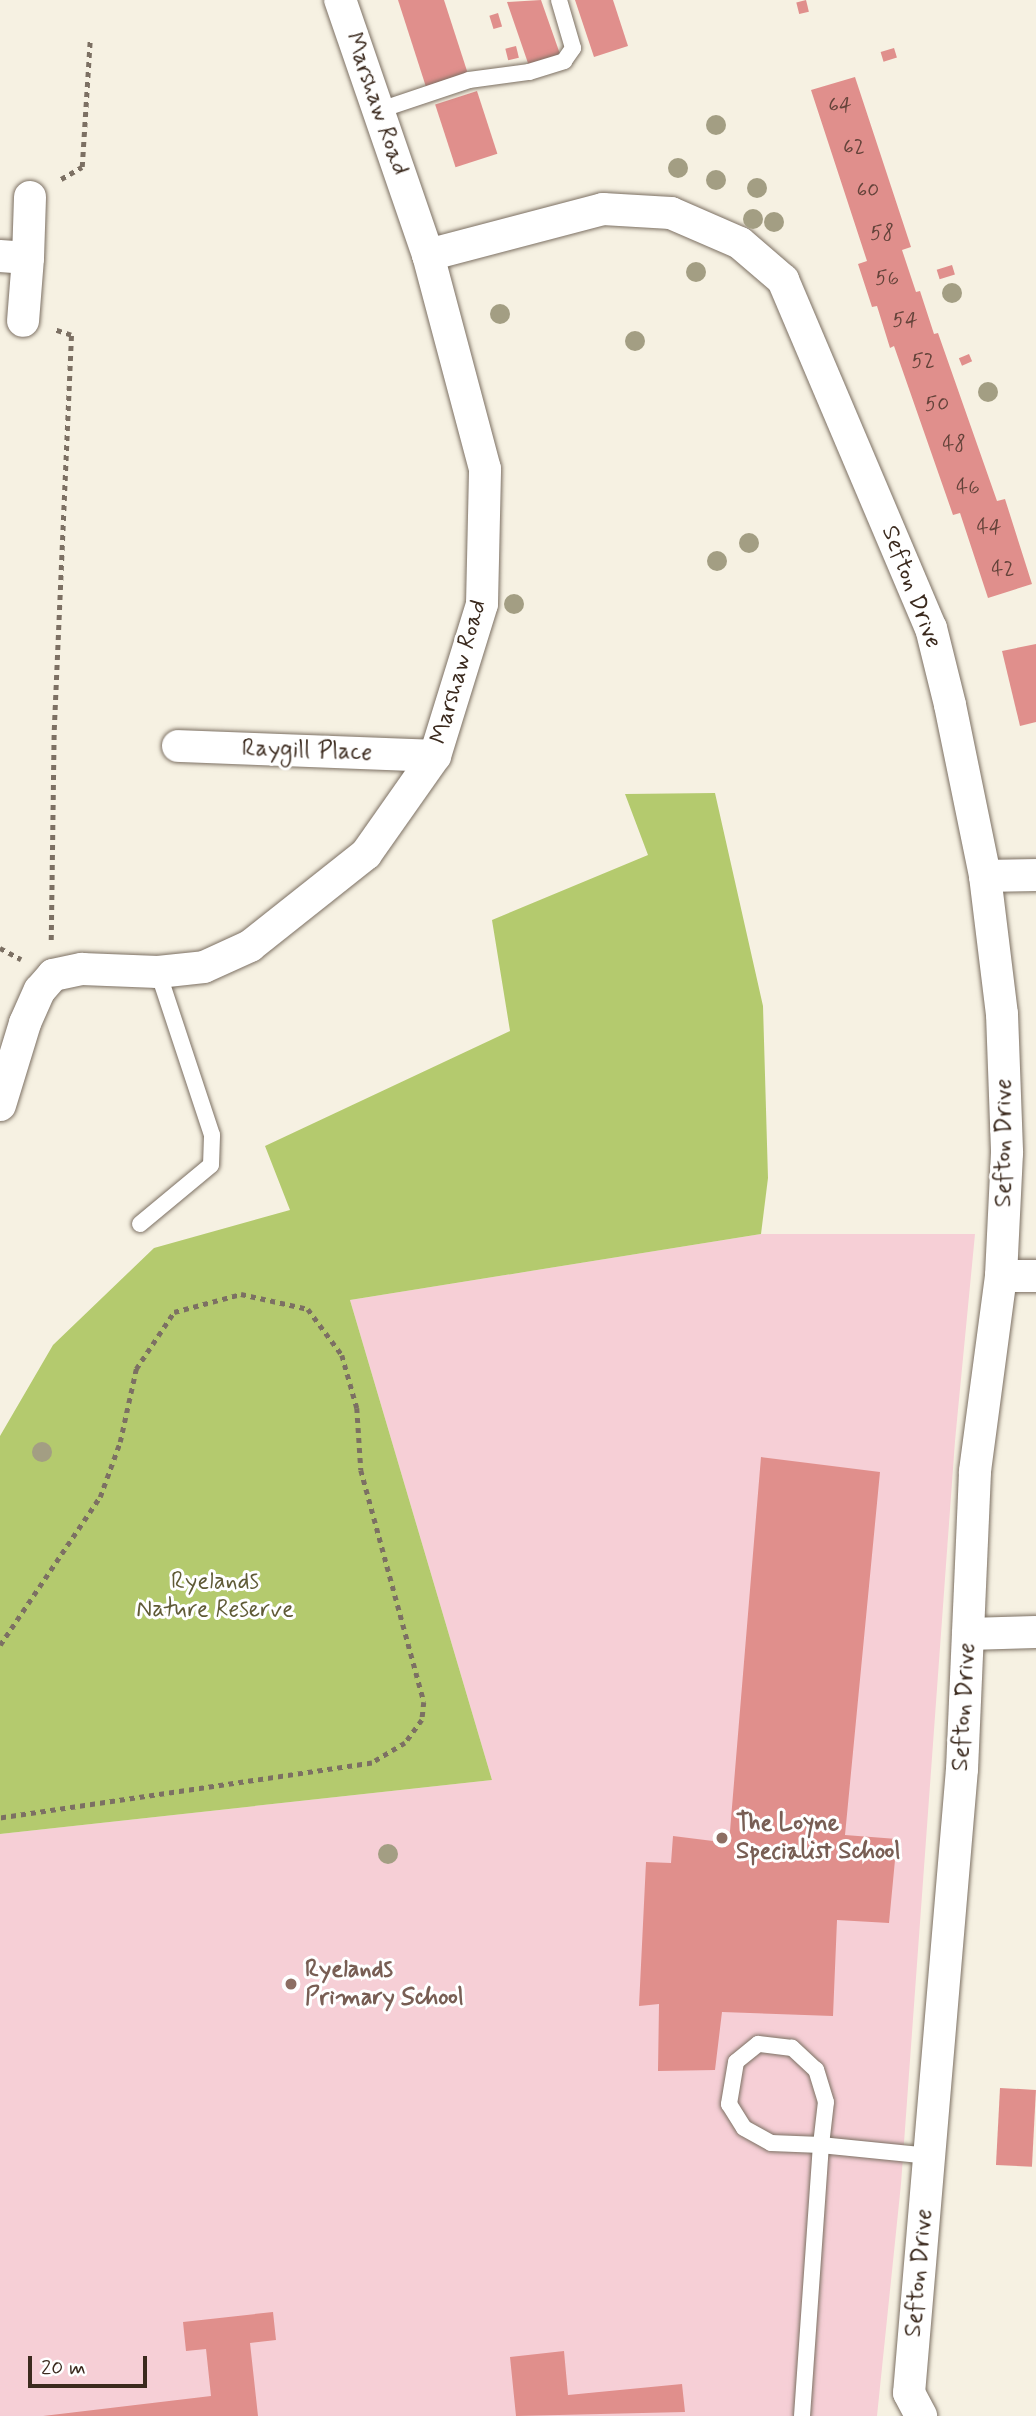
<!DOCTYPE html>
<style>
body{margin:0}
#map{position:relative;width:1036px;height:2416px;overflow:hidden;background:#f6f1e2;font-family:Mynerve,sans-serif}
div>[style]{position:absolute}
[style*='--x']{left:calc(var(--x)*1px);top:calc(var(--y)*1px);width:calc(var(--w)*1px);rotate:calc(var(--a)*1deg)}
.built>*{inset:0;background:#f6cfd6}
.green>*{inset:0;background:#b4ca6e}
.building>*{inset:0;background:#e08f8c;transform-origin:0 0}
.path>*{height:4.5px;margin-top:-2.25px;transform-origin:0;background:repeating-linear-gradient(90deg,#7c7063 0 5px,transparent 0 10px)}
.roads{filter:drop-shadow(0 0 2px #7c7063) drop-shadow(0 0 2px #7c7063)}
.lane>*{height:16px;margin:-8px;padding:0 8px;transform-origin:8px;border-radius:8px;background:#fff}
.street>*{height:32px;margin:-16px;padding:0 16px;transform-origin:16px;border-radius:16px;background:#fff}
.trees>*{width:20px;height:20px;margin:-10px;border-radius:50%;background:#a39e83}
.dots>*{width:19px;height:19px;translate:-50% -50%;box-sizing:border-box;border:4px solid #fff;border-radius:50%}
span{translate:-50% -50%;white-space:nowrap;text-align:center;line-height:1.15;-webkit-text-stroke:6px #fff;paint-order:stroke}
.number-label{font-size:21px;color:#64433a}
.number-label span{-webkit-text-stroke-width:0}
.street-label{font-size:24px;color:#3b2a1e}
.park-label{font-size:24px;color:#5f5a36}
.education-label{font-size:24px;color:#785e54;font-weight:700}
.left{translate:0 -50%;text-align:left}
.scale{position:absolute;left:28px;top:2356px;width:119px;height:32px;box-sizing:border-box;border:4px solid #3b2a1e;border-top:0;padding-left:9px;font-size:21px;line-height:24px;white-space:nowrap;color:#3b2a1e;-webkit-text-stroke:5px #fff;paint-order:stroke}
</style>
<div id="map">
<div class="built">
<i style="clip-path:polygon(761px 1234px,975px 1234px,955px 1441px,901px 2184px,877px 2416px,0 2416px,0 1834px,492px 1780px,350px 1300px)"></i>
</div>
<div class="green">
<i style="clip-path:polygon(715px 793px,763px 1006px,768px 1178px,761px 1234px,350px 1300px,492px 1780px,0 1834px,0 1436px,53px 1345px,154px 1248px,290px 1210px,265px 1146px,510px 1031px,492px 920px,648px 855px,625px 794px)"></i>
</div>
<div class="building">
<i style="clip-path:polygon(398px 0,444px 0,468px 74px,426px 87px)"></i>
<i style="clip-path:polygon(541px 0,560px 54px,529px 66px,507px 2px)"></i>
<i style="clip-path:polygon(575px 0,613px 0,628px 46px,594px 57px)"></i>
<i style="left:806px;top:0;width:12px;height:10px;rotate:76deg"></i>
<i style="left:498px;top:13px;width:14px;height:9px;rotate:73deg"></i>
<i style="left:516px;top:46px;width:12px;height:11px;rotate:76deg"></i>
<i style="left:894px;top:48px;width:10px;height:14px;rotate:73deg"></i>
<i style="clip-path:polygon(855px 77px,911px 247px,902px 250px,916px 292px,920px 291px,934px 334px,938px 333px,997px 501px,1005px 499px,1032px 584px,988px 598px,960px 513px,953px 515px,894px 346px,890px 348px,877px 306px,872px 307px,858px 264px,867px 261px,811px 90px)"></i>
<i style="left:477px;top:91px;width:66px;height:44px;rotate:72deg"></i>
<i style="left:952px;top:265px;width:10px;height:16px;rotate:73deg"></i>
<i style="left:969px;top:354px;width:8px;height:11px;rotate:67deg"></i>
<i style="clip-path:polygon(1036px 644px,1036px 722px,1020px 726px,1002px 651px)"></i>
<i style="clip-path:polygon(761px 1457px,880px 1472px,845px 1835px,897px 1839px,889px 1923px,837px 1920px,833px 2016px,722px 2012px,715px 2070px,658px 2071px,659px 2004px,639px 2006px,646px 1862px,671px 1863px,673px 1836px,729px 1843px)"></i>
<i style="left:1000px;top:2088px;width:36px;height:77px;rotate:3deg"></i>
<i style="clip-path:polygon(273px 2312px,276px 2340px,250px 2343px,258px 2416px,43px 2416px,211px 2396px,206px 2349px,186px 2351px,183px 2322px)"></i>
<i style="clip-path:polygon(564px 2351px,568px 2395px,682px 2384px,685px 2412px,516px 2416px,510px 2357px)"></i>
</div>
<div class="path">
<i style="--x:61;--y:179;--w:24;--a:-30"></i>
<i style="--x:82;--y:167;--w:128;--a:-86.4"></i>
<i style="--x:51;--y:940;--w:210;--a:-89.2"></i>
<i style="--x:54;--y:730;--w:395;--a:-87.5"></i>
<i style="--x:71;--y:335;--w:16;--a:-162"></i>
<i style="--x:0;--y:948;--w:24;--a:28"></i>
<i style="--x:0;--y:1645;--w:179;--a:-56"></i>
<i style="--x:100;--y:1497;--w:59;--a:-70"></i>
<i style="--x:120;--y:1442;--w:75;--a:-77.6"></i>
<i style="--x:136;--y:1369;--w:69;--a:-56.3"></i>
<i style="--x:174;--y:1312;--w:69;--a:-15"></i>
<i style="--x:241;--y:1294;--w:69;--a:12.6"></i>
<i style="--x:308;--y:1309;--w:57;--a:53.5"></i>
<i style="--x:342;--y:1355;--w:55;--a:74.2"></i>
<i style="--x:357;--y:1408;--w:62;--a:86.3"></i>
<i style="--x:361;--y:1470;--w:240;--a:74.8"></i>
<i style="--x:424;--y:1702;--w:18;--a:96"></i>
<i style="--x:422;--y:1720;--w:29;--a:126"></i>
<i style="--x:405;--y:1743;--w:39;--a:149"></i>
<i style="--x:372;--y:1763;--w:376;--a:171.6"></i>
</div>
<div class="roads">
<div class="lane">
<i style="--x:377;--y:111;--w:97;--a:-18.6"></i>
<i style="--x:469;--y:80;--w:61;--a:-7.6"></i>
<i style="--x:529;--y:72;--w:37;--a:-17"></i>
<i style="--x:564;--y:61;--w:16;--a:-55"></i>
<i style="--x:573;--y:48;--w:50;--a:-106.3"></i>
<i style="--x:140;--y:1224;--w:92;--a:-39.7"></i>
<i style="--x:211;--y:1165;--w:30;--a:-88"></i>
<i style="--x:212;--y:1135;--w:172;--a:-108.3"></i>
<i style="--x:802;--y:2416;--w:272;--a:-86"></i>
<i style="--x:821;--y:2145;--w:43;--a:-83.4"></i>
<i style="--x:826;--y:2102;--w:34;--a:-107"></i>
<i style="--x:816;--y:2070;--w:33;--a:-137"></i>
<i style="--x:792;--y:2048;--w:34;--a:-173"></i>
<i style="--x:758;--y:2044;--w:28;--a:141"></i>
<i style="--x:736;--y:2062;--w:43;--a:99.5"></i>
<i style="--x:729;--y:2104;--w:28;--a:58"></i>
<i style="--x:744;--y:2128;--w:31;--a:29"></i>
<i style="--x:771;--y:2143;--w:50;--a:2.3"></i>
<i style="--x:821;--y:2145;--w:109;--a:5.8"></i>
</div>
<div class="street">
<i style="--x:428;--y:255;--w:181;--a:-14.7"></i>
<i style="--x:603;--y:209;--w:68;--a:3.4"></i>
<i style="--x:671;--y:213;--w:75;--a:23.5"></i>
<i style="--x:740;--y:243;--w:57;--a:40.7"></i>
<i style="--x:783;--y:280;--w:378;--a:67"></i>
<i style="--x:931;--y:628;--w:79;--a:76.1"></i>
<i style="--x:950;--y:705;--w:175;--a:78.4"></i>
<i style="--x:985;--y:876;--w:139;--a:83"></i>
<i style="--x:1002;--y:1014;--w:139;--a:87.9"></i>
<i style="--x:1007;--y:1153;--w:123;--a:92.8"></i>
<i style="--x:1001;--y:1276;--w:198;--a:97.6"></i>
<i style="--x:975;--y:1472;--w:297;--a:92.5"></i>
<i style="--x:962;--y:1769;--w:626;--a:94.85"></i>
<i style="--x:909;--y:2393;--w:26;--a:62"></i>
<i style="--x:0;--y:256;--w:28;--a:4"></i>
<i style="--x:28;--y:258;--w:63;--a:94.5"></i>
<i style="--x:28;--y:258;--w:61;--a:-88.1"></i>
<i style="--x:178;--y:746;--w:257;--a:2.2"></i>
<i style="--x:985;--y:876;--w:51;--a:-1.1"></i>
<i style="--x:0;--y:1105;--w:86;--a:-73"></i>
<i style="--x:25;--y:1023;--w:36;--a:-66"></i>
<i style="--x:40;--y:990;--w:20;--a:-49"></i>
<i style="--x:53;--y:975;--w:30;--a:-12"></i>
<i style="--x:82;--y:969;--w:76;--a:2.3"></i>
<i style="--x:158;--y:972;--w:46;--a:-6.2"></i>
<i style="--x:204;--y:967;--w:51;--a:-24.5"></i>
<i style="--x:250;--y:946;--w:148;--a:-38.4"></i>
<i style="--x:366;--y:854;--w:120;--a:-54.9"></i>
<i style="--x:435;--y:756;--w:159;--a:-72.8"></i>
<i style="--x:482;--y:604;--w:135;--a:-88.7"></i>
<i style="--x:485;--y:469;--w:221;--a:-104.9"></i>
<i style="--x:428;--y:255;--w:270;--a:-109"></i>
<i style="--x:1001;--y:1276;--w:35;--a:0"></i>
<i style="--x:968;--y:1634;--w:68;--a:-1.7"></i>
</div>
</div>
<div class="trees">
<i style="left:716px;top:125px"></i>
<i style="left:678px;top:168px"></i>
<i style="left:716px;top:180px"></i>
<i style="left:757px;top:188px"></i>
<i style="left:753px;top:219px"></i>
<i style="left:774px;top:222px"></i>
<i style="left:696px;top:272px"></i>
<i style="left:952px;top:293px"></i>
<i style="left:500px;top:314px"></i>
<i style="left:635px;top:341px"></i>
<i style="left:988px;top:392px"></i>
<i style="left:749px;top:543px"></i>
<i style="left:717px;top:561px"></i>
<i style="left:514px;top:604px"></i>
<i style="left:42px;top:1452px"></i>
<i style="left:388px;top:1854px"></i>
</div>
<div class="dots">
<i style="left:722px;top:1838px;background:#8d6e63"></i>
<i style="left:291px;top:1984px;background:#8d6e63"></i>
</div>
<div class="number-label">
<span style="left:840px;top:105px">64</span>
<span style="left:854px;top:147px">62</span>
<span style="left:868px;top:190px">60</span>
<span style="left:882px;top:233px">58</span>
<span style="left:887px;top:278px">56</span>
<span style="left:905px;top:320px">54</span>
<span style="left:923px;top:361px">52</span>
<span style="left:937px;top:404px">50</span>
<span style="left:954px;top:444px">48</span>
<span style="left:968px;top:487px">46</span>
<span style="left:989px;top:527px">44</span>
<span style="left:1003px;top:569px">42</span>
</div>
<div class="street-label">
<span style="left:376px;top:104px;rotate:71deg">Marshaw Road</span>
<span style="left:911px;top:587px;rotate:69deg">Sefton Drive</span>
<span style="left:459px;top:672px;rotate:-74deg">Marshaw Road</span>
<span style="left:307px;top:751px;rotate:2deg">Raygill Place</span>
<span style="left:1004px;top:1143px;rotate:-90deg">Sefton Drive</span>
<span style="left:964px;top:1707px;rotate:-87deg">Sefton Drive</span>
<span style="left:919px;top:2273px;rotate:-85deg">Sefton Drive</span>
</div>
<div class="park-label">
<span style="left:215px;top:1596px">Ryelands<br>Nature Reserve</span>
</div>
<div class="education-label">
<span class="left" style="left:736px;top:1838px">The Loyne<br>Specialist School</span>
<span class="left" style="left:305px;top:1984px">Ryelands<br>Primary School</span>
</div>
<div class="scale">20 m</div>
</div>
